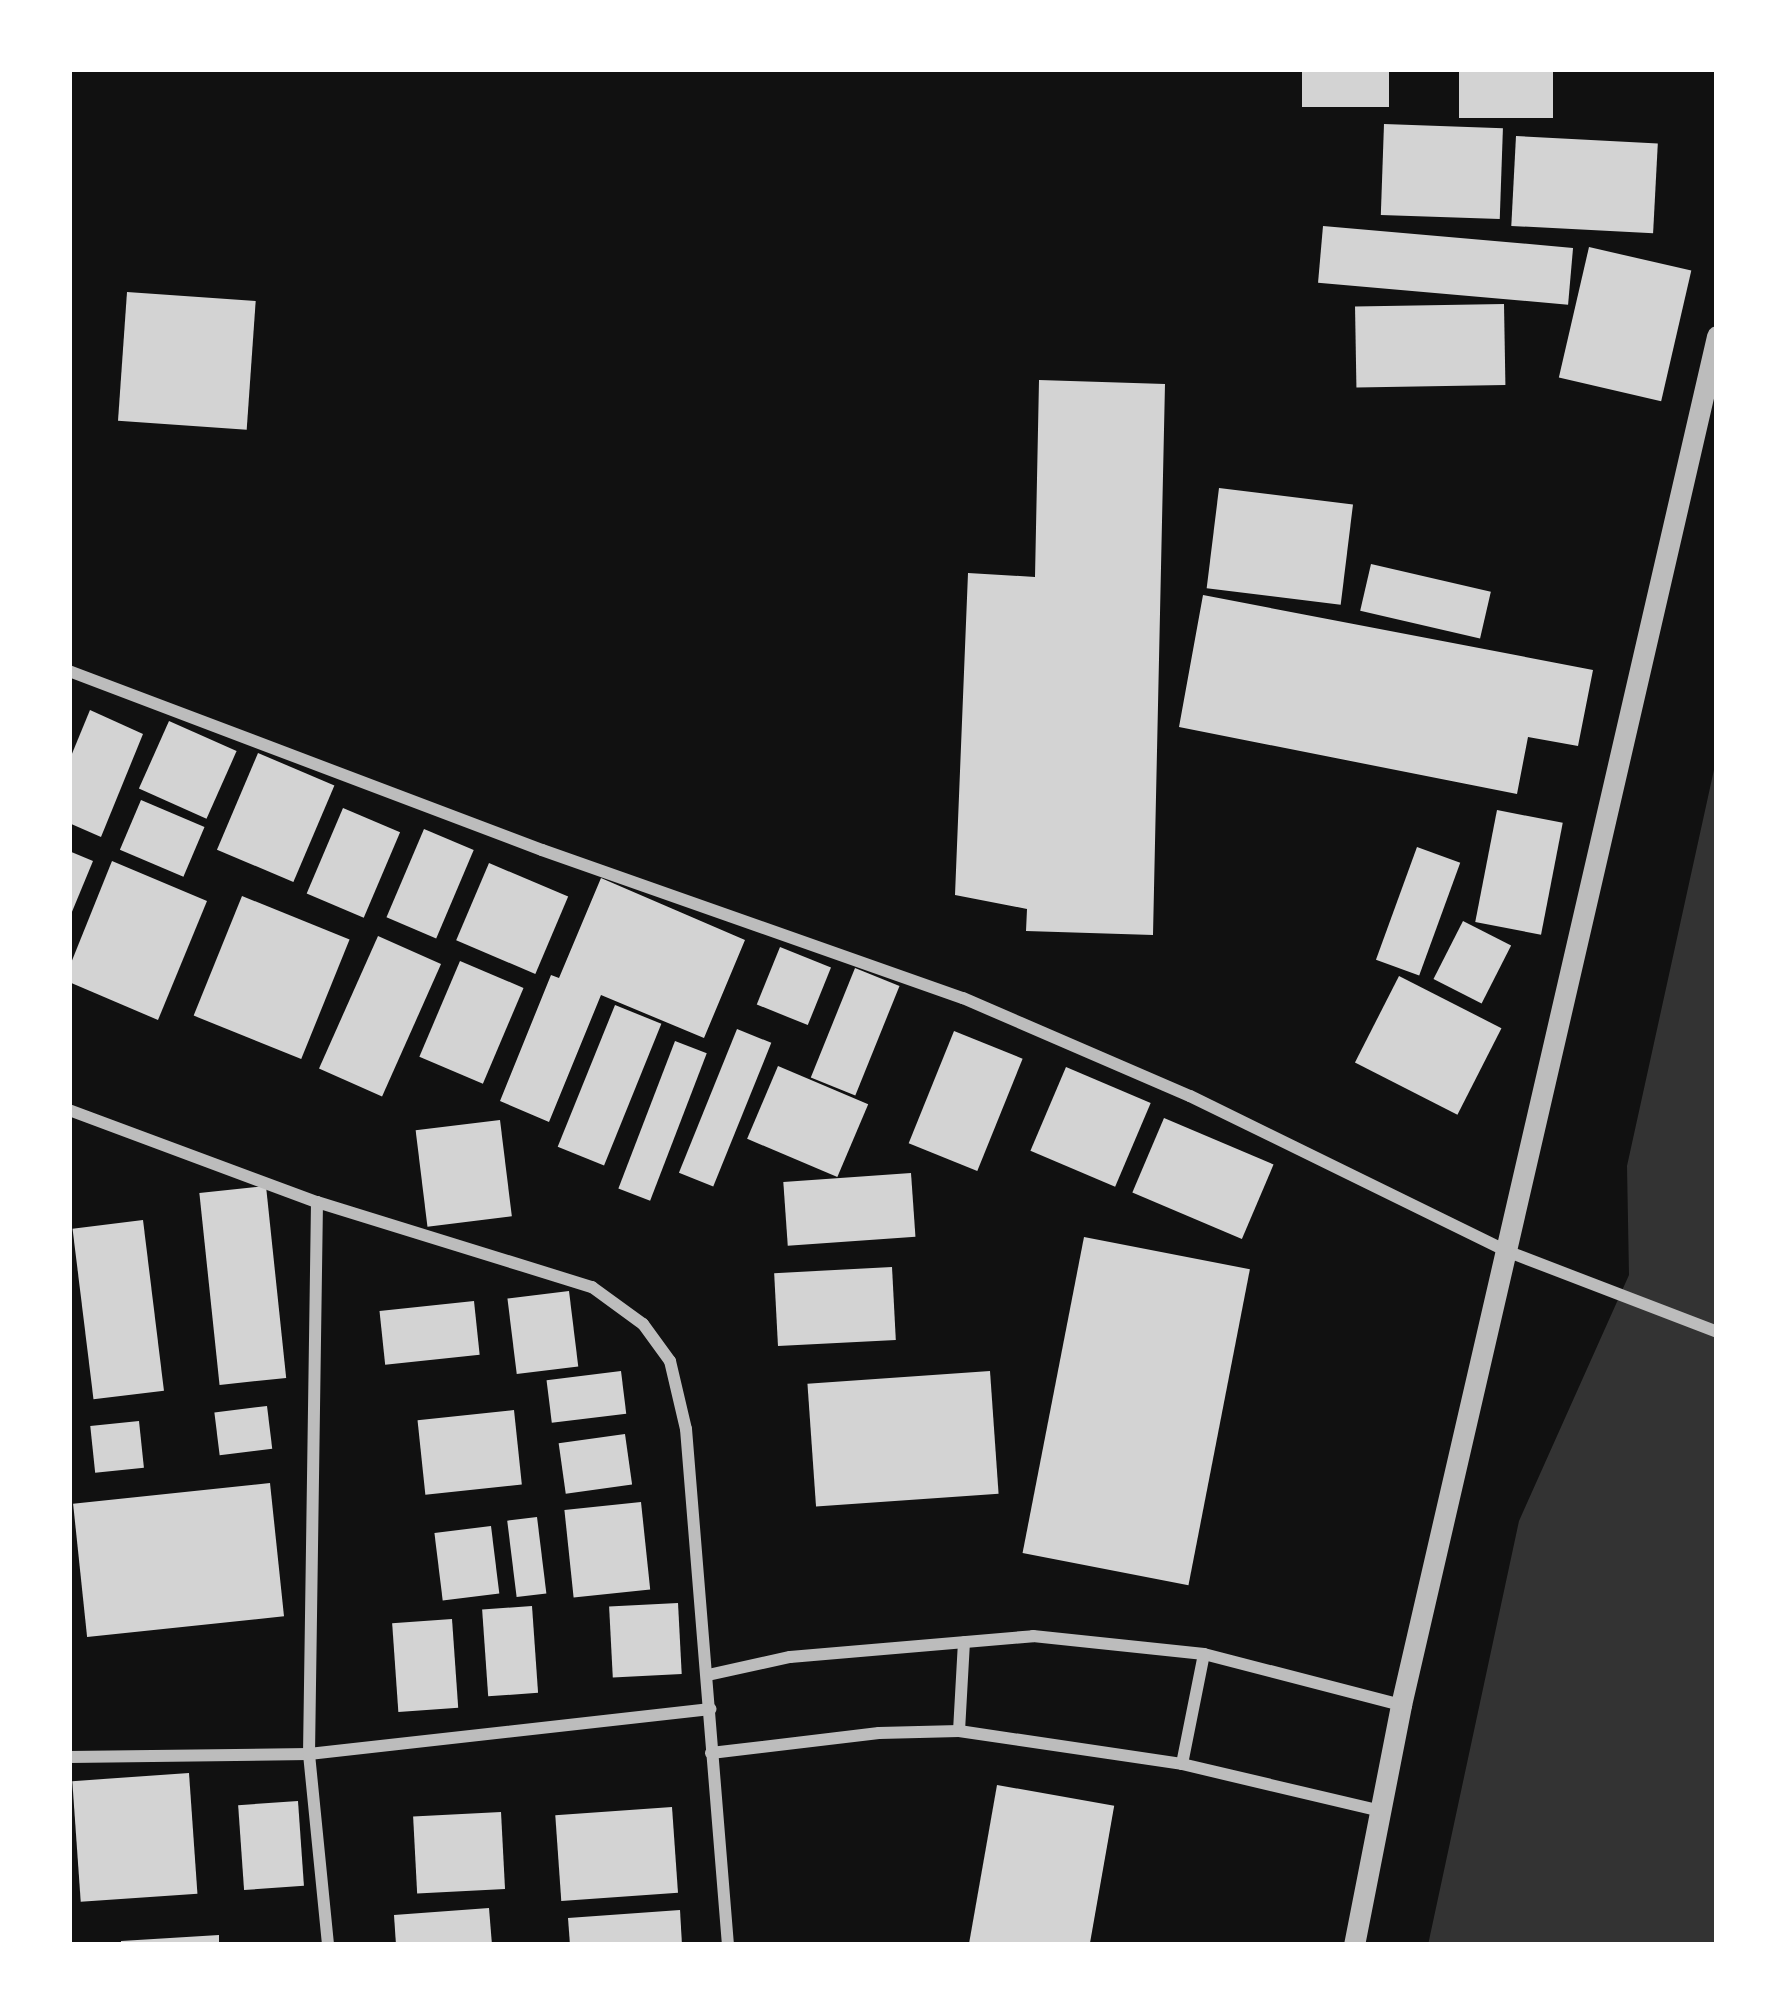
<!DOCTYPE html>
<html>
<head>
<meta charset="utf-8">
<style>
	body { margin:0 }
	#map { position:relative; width:1786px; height:2014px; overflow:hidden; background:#111; font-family:"Alegreya Sans",sans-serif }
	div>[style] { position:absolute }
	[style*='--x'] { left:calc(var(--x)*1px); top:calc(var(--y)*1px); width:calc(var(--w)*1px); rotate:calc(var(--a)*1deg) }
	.water>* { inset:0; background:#333 }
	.building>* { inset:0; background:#d3d3d3; transform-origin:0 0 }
	.minor>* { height:12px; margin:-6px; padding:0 6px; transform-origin:6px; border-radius:6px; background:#bcbcbc }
	.tertiary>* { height:21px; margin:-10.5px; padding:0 10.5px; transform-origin:10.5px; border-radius:10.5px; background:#bcbcbc }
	span { translate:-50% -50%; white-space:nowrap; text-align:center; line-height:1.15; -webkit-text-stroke:9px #fff; paint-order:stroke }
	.frame { position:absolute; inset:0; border:72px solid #fff; pointer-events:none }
</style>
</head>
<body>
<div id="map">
	<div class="water">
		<i style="clip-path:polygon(1717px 756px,1717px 1945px,1428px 1945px,1519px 1521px,1629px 1275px,1627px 1166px)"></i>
	</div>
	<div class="building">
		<i style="left:1302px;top:69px;width:87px;height:38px"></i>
		<i style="left:1459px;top:69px;width:94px;height:49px"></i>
		<i style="left:1384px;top:124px;width:119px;height:91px;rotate:2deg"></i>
		<i style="left:1516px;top:136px;width:142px;height:90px;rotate:3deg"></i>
		<i style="left:1323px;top:226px;width:251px;height:57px;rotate:5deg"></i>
		<i style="left:1589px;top:247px;width:105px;height:134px;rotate:13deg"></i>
		<i style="left:127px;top:292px;width:129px;height:129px;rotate:4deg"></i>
		<i style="left:1504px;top:304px;width:81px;height:149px;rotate:89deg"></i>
		<i style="clip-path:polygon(1039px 380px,1165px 384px,1153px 935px,1026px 931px,1027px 909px,955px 895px,968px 573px,1035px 577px)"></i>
		<i style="left:1219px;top:488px;width:135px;height:101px;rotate:7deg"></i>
		<i style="left:1371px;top:564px;width:123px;height:48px;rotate:13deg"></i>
		<i style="clip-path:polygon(1203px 595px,1593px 670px,1578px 746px,1528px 737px,1517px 794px,1179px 727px)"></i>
		<i style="clip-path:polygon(90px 710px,143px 734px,101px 837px,69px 823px,69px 761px)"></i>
		<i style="left:169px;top:721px;width:74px;height:74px;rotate:24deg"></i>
		<i style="left:258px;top:753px;width:83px;height:105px;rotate:23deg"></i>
		<i style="left:141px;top:800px;width:69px;height:54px;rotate:23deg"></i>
		<i style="left:343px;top:808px;width:62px;height:93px;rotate:23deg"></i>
		<i style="left:1497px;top:810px;width:67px;height:114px;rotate:11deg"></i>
		<i style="left:424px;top:829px;width:54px;height:96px;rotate:23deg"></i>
		<i style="left:1417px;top:847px;width:46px;height:120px;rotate:20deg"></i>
		<i style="clip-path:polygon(69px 851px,93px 861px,69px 919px)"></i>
		<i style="clip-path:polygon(112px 861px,207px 901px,158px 1020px,69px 982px,69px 968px)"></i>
		<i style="left:489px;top:863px;width:86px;height:84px;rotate:23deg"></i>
		<i style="clip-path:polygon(601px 878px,745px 940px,704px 1038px,601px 995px,549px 1122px,500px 1101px,551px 975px,559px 978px)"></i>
		<i style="left:242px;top:896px;width:116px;height:129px;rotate:22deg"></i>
		<i style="left:1463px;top:921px;width:54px;height:65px;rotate:27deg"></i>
		<i style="left:378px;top:936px;width:69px;height:145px;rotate:24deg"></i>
		<i style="left:780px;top:947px;width:55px;height:62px;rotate:22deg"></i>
		<i style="left:460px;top:961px;width:69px;height:104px;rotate:23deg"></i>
		<i style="left:855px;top:968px;width:48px;height:118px;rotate:22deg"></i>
		<i style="left:1399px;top:976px;width:115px;height:97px;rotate:27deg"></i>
		<i style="left:615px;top:1005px;width:50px;height:153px;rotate:22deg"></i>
		<i style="left:737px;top:1029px;width:37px;height:155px;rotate:22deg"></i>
		<i style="left:954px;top:1031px;width:74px;height:121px;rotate:22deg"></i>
		<i style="left:675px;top:1041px;width:34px;height:158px;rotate:21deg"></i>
		<i style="left:778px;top:1066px;width:98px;height:79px;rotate:23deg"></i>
		<i style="left:1066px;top:1067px;width:92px;height:91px;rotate:23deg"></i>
		<i style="left:1164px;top:1118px;width:119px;height:81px;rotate:23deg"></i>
		<i style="left:500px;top:1120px;width:97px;height:85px;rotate:83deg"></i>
		<i style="left:911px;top:1173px;width:64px;height:128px;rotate:86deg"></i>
		<i style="left:266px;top:1186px;width:193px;height:67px;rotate:84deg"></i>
		<i style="left:143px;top:1220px;width:172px;height:71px;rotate:83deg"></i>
		<i style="left:1084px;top:1237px;width:169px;height:322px;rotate:11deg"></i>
		<i style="left:892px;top:1267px;width:73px;height:118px;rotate:87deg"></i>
		<i style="left:569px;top:1291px;width:76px;height:62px;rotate:83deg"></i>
		<i style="left:474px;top:1301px;width:54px;height:95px;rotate:84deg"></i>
		<i style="left:621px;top:1371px;width:43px;height:75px;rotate:83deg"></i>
		<i style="left:990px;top:1371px;width:123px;height:183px;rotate:86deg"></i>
		<i style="left:267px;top:1406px;width:43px;height:53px;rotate:83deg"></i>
		<i style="left:514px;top:1410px;width:75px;height:97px;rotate:84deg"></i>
		<i style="left:139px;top:1421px;width:47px;height:49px;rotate:84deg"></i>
		<i style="left:625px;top:1434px;width:51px;height:67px;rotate:82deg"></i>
		<i style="left:270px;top:1483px;width:134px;height:198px;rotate:84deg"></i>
		<i style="left:641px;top:1502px;width:88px;height:77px;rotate:84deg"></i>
		<i style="left:537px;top:1517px;width:77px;height:30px;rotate:83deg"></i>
		<i style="left:491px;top:1526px;width:68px;height:57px;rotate:83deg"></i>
		<i style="left:678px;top:1603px;width:71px;height:69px;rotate:87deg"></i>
		<i style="left:532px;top:1606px;width:87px;height:50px;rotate:86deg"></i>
		<i style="left:452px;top:1619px;width:89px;height:60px;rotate:86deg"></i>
		<i style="left:189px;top:1773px;width:121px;height:117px;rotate:86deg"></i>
		<i style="left:997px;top:1785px;width:119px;height:162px;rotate:10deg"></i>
		<i style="left:298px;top:1801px;width:85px;height:60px;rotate:86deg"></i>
		<i style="left:672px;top:1807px;width:86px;height:117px;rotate:86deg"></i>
		<i style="left:501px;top:1812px;width:77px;height:88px;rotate:87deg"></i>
		<i style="clip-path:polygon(489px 1908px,492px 1945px,396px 1945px,394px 1915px)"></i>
		<i style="clip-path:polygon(680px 1910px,682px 1945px,570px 1945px,568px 1918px)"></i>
		<i style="clip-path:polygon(219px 1935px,219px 1945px,121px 1945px,121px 1941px)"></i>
	</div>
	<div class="minor">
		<i style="--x:69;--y:671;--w:506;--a:20.73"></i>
		<i style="--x:542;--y:850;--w:446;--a:19.4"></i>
		<i style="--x:963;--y:998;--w:247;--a:23.4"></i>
		<i style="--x:1190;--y:1096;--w:355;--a:26.1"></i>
		<i style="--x:1509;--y:1252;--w:223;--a:21"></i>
		<i style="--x:69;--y:1110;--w:265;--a:20.4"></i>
		<i style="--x:317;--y:1202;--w:288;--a:17.2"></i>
		<i style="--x:592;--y:1287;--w:63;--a:36"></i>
		<i style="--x:643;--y:1324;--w:46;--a:53.9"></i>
		<i style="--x:670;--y:1361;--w:70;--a:76.8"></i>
		<i style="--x:686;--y:1429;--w:518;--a:85.35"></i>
		<i style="--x:317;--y:1202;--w:552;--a:90.83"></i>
		<i style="--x:309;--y:1754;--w:192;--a:84.3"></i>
		<i style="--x:708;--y:1675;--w:84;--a:-12.4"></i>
		<i style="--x:790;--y:1657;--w:244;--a:-4.9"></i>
		<i style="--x:1033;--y:1636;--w:172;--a:6"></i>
		<i style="--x:1204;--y:1654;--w:203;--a:14.5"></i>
		<i style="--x:959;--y:1731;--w:89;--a:-86.8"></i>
		<i style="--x:711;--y:1753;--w:169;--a:-6.8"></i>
		<i style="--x:879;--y:1733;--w:80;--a:-1.4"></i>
		<i style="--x:959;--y:1731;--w:225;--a:8.4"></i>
		<i style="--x:1182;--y:1764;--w:204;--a:13.3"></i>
		<i style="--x:69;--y:1757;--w:240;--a:-0.7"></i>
		<i style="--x:309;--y:1754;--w:404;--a:-6.4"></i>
		<i style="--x:1182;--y:1764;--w:112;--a:-78.7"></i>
	</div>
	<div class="tertiary">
		<i style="--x:1354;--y:1945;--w:245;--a:-78.9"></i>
		<i style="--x:1401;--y:1705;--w:1405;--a:-77"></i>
	</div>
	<div class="frame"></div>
</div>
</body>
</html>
